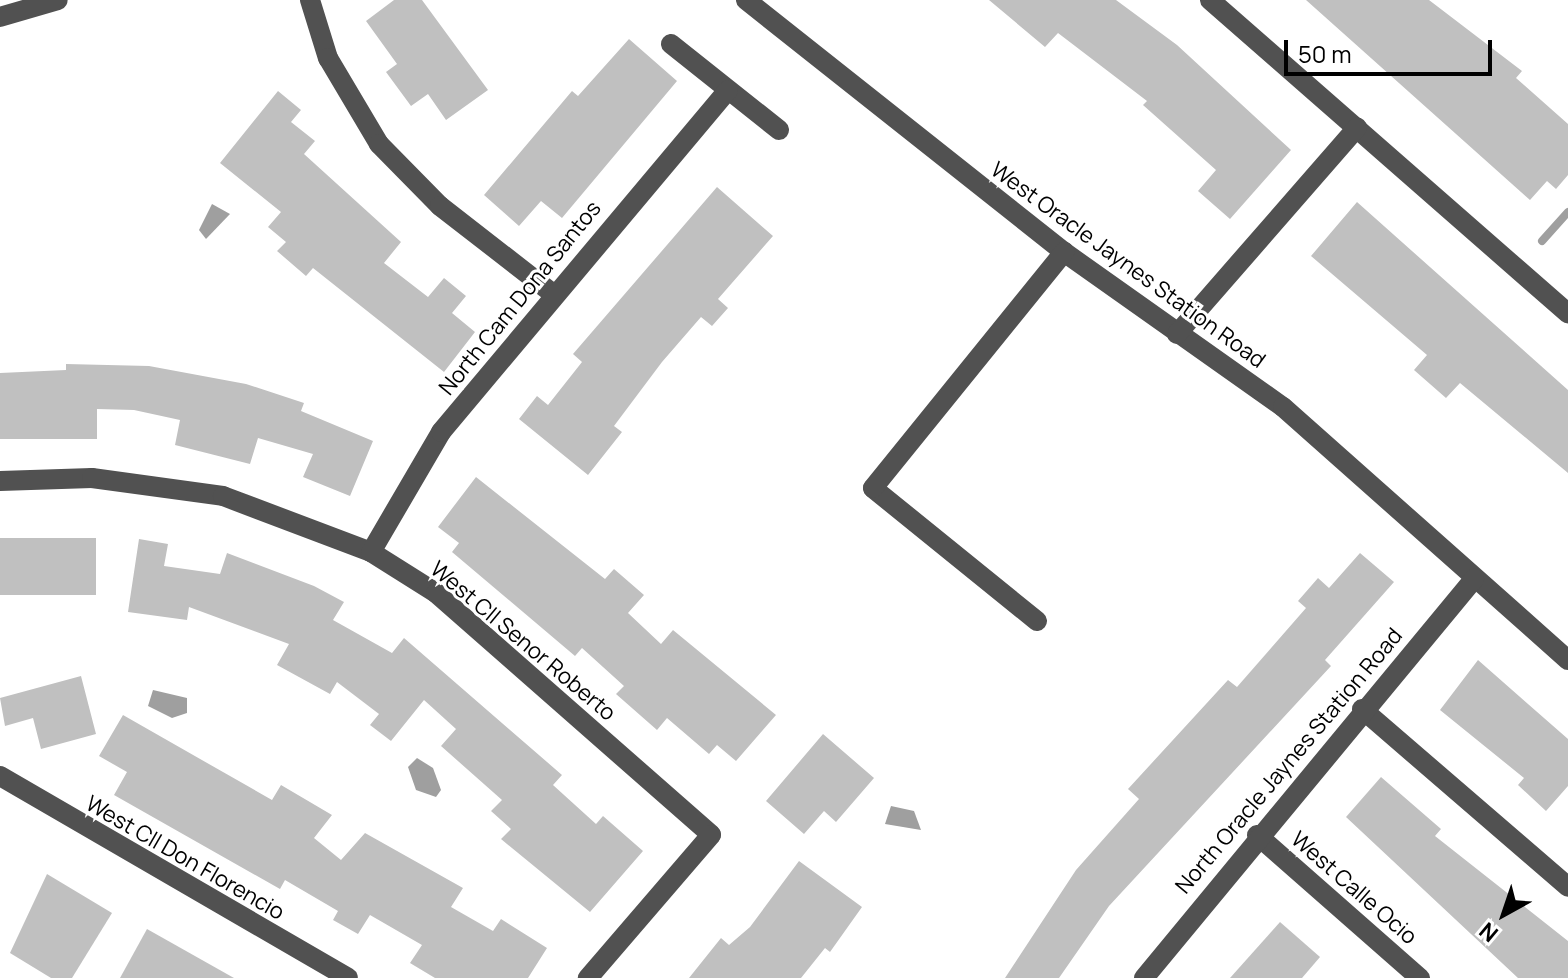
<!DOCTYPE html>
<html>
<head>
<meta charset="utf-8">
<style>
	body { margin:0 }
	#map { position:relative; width:1568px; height:978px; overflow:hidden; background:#fff; font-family:Manrope,sans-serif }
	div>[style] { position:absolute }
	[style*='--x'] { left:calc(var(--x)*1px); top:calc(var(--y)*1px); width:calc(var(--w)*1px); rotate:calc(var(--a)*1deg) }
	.water>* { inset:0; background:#9f9f9f }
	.stream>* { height:8px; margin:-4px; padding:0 4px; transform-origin:4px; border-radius:4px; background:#9f9f9f }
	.building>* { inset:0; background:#c0c0c0; transform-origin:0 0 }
	.minor>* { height:20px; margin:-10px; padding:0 10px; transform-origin:10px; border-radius:10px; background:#515151 }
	span { translate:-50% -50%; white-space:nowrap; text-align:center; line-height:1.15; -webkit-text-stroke:6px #fff; paint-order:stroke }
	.street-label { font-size:22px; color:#000 }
	.north { position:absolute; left:1464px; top:874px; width:80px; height:80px; -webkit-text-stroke:6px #fff; paint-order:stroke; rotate:220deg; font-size:22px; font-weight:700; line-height:32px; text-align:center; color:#000 }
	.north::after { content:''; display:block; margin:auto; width:28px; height:36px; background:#000; clip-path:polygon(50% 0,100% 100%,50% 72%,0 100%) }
	.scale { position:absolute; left:1284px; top:40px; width:208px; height:36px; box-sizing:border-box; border:4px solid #000; border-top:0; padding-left:10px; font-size:24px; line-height:28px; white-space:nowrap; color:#000; -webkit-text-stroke:6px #fff; paint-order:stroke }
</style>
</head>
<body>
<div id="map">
	<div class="water">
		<i style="clip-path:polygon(212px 204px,230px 214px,206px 239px,199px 230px)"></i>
		<i style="clip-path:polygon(153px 690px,187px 698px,187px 713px,172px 718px,148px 706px)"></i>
		<i style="clip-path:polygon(417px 758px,433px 768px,441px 790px,436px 797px,416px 790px,408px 767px)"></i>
		<i style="clip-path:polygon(891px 806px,914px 811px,921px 830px,885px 824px)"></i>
	</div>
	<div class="stream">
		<i style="--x:1542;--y:241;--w:39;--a:-48"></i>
	</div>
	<div class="building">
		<i style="clip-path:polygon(394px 0,422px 0,488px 90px,446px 120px,428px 94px,411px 106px,386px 72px,397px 64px,366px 21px)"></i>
		<i style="clip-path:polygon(989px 0,1116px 0,1177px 45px,1291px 150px,1230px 219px,1198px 191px,1216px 170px,1143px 105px,1147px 101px,1058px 33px,1045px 47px)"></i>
		<i style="clip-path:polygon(1306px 0,1429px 0,1522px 71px,1516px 78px,1568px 124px,1568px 175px,1556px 189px,1547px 181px,1530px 200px)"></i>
		<i style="clip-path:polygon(629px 39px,677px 81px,562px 218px,541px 201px,519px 226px,484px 195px,572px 91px,578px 96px)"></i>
		<i style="clip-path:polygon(278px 91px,301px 110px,291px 122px,315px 141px,304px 154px,401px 242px,384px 263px,428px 297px,444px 278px,466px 296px,452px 313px,475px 332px,444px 372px,313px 268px,306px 276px,277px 251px,286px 242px,268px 227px,281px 212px,220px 163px)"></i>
		<i style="clip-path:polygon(717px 187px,773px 236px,718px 299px,728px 308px,712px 326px,701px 317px,662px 362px,614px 426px,622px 432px,588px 475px,519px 419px,537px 396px,548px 405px,582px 362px,573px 354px)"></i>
		<i style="clip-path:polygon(1357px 202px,1568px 390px,1568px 473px,1460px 383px,1446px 398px,1414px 370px,1427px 355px,1311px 256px)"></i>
		<i style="clip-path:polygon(66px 364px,149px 366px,246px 384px,304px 403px,301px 411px,373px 441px,350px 496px,303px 477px,313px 454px,258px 438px,250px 464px,175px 445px,180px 420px,134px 410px,97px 409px,97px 439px,0 439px,0 373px,66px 370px)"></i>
		<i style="clip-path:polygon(476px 477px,605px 579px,614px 569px,644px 595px,628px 613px,661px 644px,673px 630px,776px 715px,736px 761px,717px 745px,709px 754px,667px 718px,657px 730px,616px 694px,624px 686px,582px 648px,575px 656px,452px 552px,459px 543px,438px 527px)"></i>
		<i style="left:96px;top:538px;width:57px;height:96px;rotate:90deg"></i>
		<i style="clip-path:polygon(139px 539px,168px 544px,164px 566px,220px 574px,227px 553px,314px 586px,344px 602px,333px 620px,392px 653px,404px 638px,562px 775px,553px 785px,596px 824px,603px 816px,643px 851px,590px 912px,501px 839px,511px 829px,491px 811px,502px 800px,441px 746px,456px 729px,424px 700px,391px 741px,370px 725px,379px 714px,337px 682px,330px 694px,277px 665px,289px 644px,189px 607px,187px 620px,128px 612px)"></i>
		<i style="clip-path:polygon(1360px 553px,1394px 582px,1325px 660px,1331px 666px,1109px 906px,1059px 978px,1005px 978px,1076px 870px,1139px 799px,1128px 789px,1228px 680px,1237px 687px,1306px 608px,1298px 601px,1318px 578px,1329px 588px)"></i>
		<i style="clip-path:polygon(1478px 660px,1568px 739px,1568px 786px,1546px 811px,1518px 785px,1524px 778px,1440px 710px)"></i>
		<i style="clip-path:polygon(81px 676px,96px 734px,41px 749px,33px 718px,5px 726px,0 698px)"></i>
		<i style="clip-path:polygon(123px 715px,272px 800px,281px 785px,332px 815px,314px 838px,341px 860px,365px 833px,463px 888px,451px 907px,493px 931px,501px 919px,547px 948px,528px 978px,435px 978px,410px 963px,422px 945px,370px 915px,358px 934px,333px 920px,338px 911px,285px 880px,280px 889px,114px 795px,127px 772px,99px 756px)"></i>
		<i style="clip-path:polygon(823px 734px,874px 778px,836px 822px,824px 811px,804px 834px,766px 801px)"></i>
		<i style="clip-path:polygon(1381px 777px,1441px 829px,1435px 836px,1568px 941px,1568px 978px,1518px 978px,1346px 817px)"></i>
		<i style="clip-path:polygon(799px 861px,862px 907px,830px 952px,825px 948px,801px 978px,689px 978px,721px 938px,729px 945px,750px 927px)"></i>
		<i style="clip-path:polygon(47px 874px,112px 913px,72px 978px,51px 978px,10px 953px)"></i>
		<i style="clip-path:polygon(1280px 922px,1320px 957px,1302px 978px,1230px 978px)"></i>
		<i style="clip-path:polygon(147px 929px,234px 978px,120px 978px)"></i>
	</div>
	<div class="minor">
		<i style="--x:310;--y:0;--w:61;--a:72.8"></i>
		<i style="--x:328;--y:58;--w:100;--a:59.3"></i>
		<i style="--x:379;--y:144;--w:87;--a:45.5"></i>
		<i style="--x:440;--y:206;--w:142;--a:37.8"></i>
		<i style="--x:746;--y:0;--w:406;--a:38.4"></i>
		<i style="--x:1064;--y:252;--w:268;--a:35.3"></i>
		<i style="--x:1283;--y:407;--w:381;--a:41.6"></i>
		<i style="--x:1210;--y:0;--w:476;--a:41.2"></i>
		<i style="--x:0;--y:17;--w:60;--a:-16.3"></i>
		<i style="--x:671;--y:44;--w:138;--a:38.5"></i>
		<i style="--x:1177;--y:334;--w:274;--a:-48.9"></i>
		<i style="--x:0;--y:481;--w:92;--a:-1.9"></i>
		<i style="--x:92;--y:478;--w:132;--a:7.8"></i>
		<i style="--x:223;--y:496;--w:158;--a:20.7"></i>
		<i style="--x:371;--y:552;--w:77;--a:32.2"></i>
		<i style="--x:436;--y:593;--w:366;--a:41.3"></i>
		<i style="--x:711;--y:835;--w:189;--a:130.7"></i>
		<i style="--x:371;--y:552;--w:139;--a:-59.7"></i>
		<i style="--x:441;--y:432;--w:446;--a:-50"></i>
		<i style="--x:1037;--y:621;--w:211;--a:-141"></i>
		<i style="--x:873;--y:488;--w:304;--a:-51"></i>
		<i style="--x:1362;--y:709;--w:272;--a:40.8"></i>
		<i style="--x:0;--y:776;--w:402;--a:30.1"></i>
		<i style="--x:1257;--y:835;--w:217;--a:41.3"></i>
		<i style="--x:1144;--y:978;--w:518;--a:-50.41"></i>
	</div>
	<div class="street-label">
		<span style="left:1128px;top:265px;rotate:36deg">West Oracle Jaynes Station Road</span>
		<span style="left:520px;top:298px;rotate:-51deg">North Cam Dona Santos</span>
		<span style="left:523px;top:641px;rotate:40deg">West Cll Senor Roberto</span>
		<span style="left:1289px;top:761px;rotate:-50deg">North Oracle Jaynes Station Road</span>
		<span style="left:185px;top:858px;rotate:30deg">West Cll Don Florencio</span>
		<span style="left:1354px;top:888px;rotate:41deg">West Calle Ocio</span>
	</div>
	<div class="north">N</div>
	<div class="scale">50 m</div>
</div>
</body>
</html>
